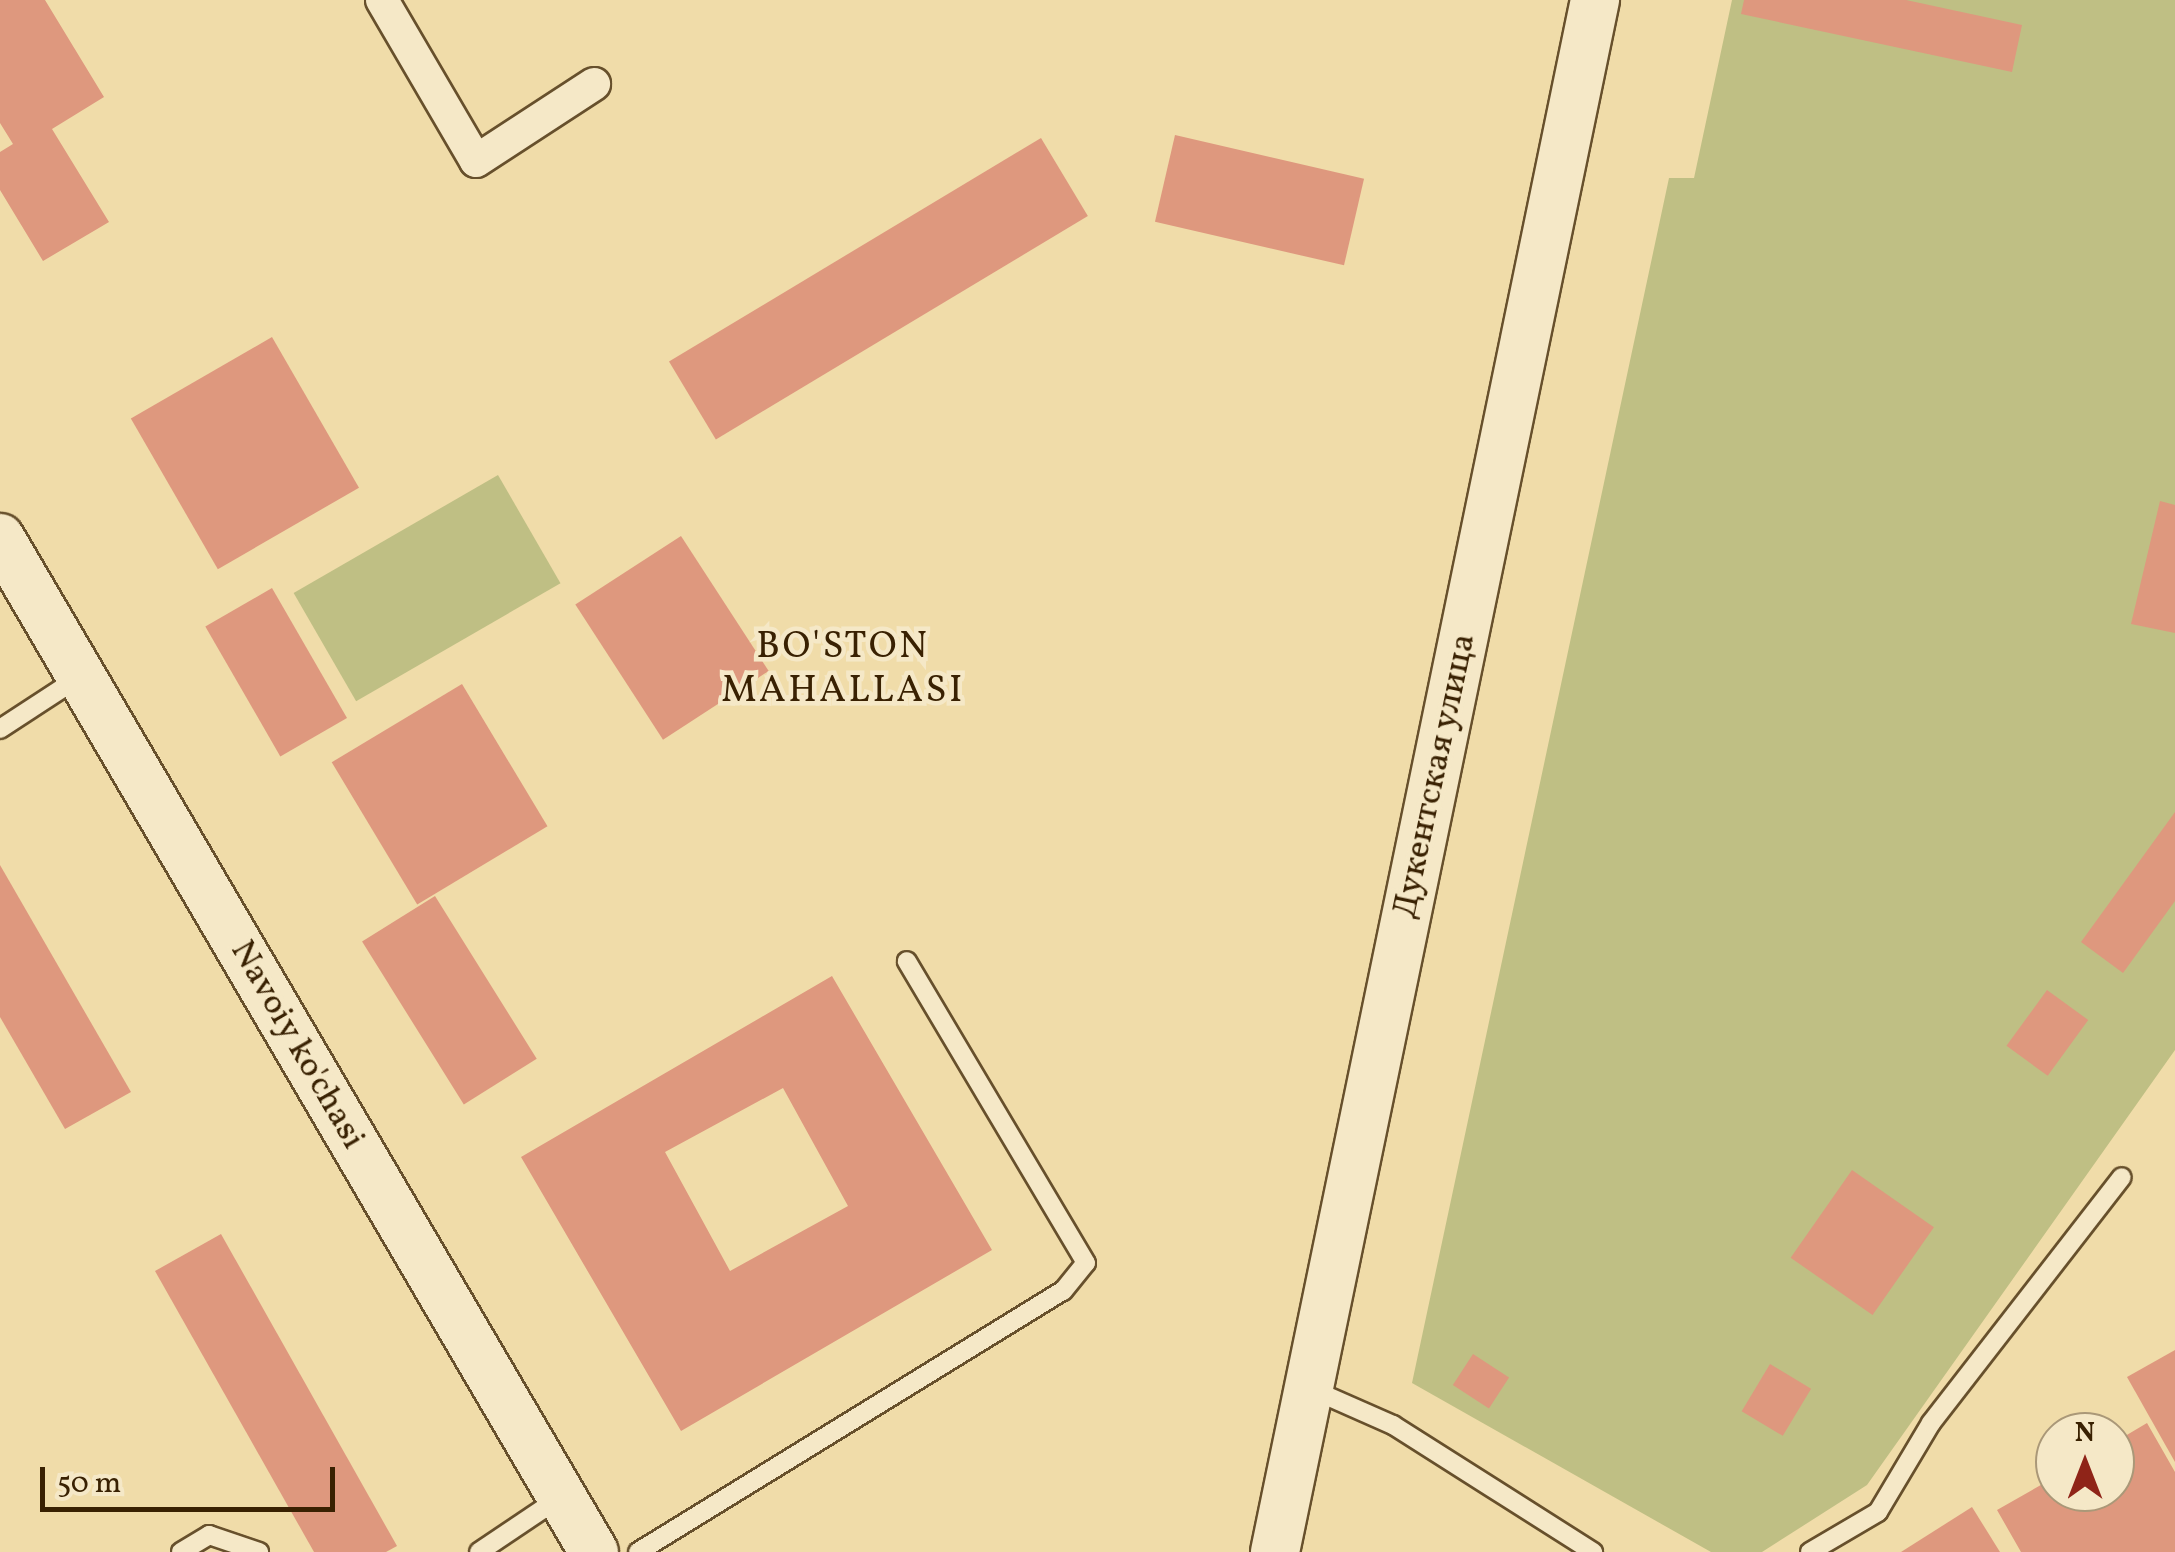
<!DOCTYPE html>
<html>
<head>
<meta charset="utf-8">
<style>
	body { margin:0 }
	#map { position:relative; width:2175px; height:1552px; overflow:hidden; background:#f0dca9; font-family:Vollkorn,serif }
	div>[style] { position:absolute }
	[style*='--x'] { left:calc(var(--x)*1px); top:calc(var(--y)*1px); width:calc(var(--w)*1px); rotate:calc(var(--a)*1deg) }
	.green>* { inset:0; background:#bfbf84; transform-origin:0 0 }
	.building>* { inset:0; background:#de987e; transform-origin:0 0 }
	.roads { filter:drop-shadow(2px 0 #67502c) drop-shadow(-2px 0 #67502c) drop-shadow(0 2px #67502c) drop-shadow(0 -2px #67502c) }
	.service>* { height:18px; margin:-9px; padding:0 9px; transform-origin:9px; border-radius:9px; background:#f5e8c7 }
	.minor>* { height:32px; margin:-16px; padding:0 16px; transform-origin:16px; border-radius:16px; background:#f5e8c7 }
	.secondary>* { height:48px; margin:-24px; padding:0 24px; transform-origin:24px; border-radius:24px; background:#f5e8c7 }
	span { translate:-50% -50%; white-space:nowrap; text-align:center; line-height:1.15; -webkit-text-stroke:9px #f5e8c7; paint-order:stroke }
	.street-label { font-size:35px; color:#392102 }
	.neighbourhood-label { font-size:38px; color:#392102; letter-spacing:2.5px }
	.north { position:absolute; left:2035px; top:1412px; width:100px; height:100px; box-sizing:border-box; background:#f5e8c7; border:2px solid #aa9878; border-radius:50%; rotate:0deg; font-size:28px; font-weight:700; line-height:40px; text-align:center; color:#392102 }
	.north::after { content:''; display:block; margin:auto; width:35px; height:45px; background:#8f2418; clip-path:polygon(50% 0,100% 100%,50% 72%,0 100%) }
	.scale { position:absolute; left:40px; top:1467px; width:295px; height:45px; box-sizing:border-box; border:5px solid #392102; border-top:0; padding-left:12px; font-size:30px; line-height:35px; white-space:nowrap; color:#392102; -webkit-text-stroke:8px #f5e8c7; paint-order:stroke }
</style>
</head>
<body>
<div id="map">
	<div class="green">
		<i style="clip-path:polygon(1732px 0,2175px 0,2175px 1050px,1867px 1485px,1762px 1552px,1711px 1552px,1412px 1383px,1669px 178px,1694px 178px)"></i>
		<i style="left:498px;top:475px;width:125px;height:236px;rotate:60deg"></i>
	</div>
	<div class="building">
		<i style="clip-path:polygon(0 0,45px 0,104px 97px,52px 129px,109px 222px,43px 261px,0 190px,0 152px,13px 144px,0 123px)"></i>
		<i style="clip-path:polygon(1744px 0,1906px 0,2022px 25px,2012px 72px,1741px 14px)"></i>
		<i style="left:1175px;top:135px;width:194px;height:89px;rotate:13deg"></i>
		<i style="left:1041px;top:138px;width:91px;height:434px;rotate:59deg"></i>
		<i style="left:272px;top:337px;width:174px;height:163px;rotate:60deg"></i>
		<i style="clip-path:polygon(2160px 501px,2175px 505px,2175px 633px,2131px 624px)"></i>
		<i style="left:681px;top:536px;width:161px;height:126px;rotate:57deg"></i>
		<i style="left:272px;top:588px;width:150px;height:77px;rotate:60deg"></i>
		<i style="left:462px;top:684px;width:166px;height:152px;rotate:59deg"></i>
		<i style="clip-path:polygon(2175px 812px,2175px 901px,2123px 973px,2081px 942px)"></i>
		<i style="clip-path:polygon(0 865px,131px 1092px,65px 1129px,0 1017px)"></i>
		<i style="left:435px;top:896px;width:192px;height:86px;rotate:58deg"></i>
		<i style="clip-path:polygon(evenodd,832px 976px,992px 1250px,681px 1431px,521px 1157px,832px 976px,783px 1088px,848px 1206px,730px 1271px,665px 1152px,783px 1088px)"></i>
		<i style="left:2047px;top:990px;width:51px;height:69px;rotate:36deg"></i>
		<i style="left:1852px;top:1170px;width:100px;height:107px;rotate:35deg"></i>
		<i style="clip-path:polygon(221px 1234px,397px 1546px,386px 1552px,314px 1552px,155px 1271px)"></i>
		<i style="clip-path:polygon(2175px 1350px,2175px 1462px,2127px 1377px)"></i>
		<i style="left:1473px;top:1354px;width:43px;height:37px;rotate:33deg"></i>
		<i style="left:1770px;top:1364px;width:48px;height:55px;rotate:31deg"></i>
		<i style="clip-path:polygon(2147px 1423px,2175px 1472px,2175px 1552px,2021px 1552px,1997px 1510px,2055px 1477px,2055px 1492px,2115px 1492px,2115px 1442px)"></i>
		<i style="clip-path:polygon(1972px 1507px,2000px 1552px,1901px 1552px)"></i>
	</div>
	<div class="roads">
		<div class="service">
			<i style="--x:0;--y:729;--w:97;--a:-33.2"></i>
			<i style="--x:1309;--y:1388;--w:92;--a:23.8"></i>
			<i style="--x:1393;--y:1425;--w:237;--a:32.4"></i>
			<i style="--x:181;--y:1552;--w:33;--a:-31"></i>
			<i style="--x:209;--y:1535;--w:53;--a:18.8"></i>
			<i style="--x:479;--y:1552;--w:99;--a:-33.9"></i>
			<i style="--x:638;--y:1552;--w:499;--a:-31.6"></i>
			<i style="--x:1063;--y:1291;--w:36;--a:-51"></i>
			<i style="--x:1086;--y:1263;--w:351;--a:-120.7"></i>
			<i style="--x:1810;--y:1552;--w:79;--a:-30.5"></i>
			<i style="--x:1878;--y:1512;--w:104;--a:-59.2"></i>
			<i style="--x:1931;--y:1423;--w:311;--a:-52.2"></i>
		</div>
		<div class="minor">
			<i style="--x:382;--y:0;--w:186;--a:59.7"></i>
			<i style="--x:476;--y:161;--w:141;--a:-33.1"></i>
		</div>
		<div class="secondary">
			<i style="--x:0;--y:538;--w:1175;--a:59.64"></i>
			<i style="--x:1275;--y:1552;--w:1585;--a:-78.35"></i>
		</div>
	</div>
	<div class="street-label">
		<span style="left:1435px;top:776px;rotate:-78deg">Дукентская улица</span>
		<span style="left:297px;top:1045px;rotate:60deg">Navoiy ko'chasi</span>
	</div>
	<div class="neighbourhood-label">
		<span style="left:843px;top:670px">BO'STON<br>MAHALLASI</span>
	</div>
	<div class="north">N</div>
	<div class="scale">50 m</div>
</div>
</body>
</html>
